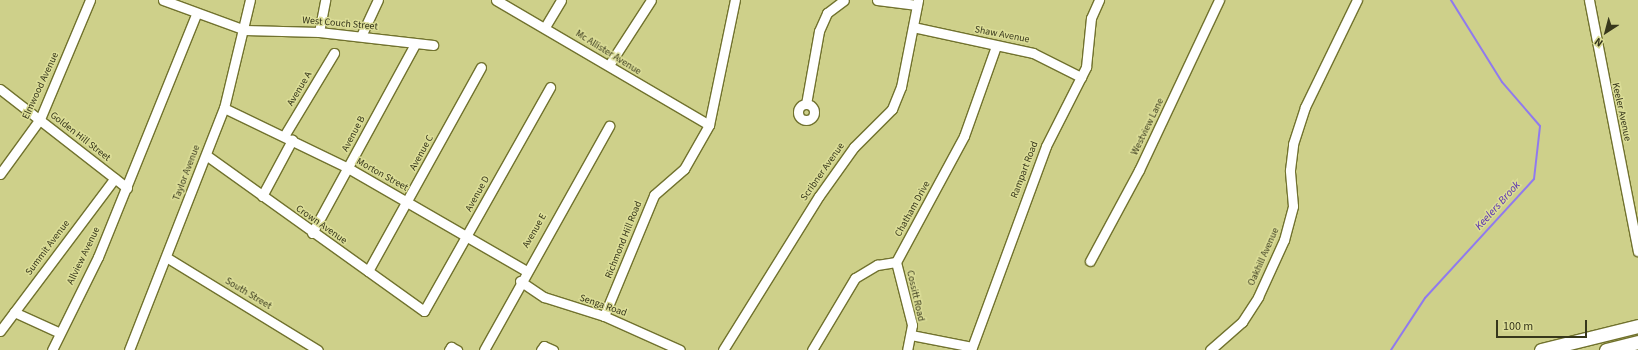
<!DOCTYPE html>
<html>
<head>
<meta charset="utf-8">
<style>
	body { margin:0 }
	#map { position:relative; width:1638px; height:350px; overflow:hidden; background:#ced08a; font-family:"Source Sans 3",sans-serif }
	div>[style] { position:absolute }
	[style*='--x'] { left:calc(var(--x)*1px); top:calc(var(--y)*1px); width:calc(var(--w)*1px); rotate:calc(var(--a)*1deg) }
	.stream>* { height:2px; margin:-1px; padding:0 1px; transform-origin:1px; border-radius:1px; background:#907aee }
	.roads { filter:drop-shadow(1px 0 #71722e) drop-shadow(-1px 0 #71722e) drop-shadow(0 1px #71722e) drop-shadow(0 -1px #71722e) }
	.minor>* { height:9px; margin:-4.5px; padding:0 4.5px; transform-origin:4.5px; border-radius:4.5px; background:#fff }
	.minor>.ring { margin:-4.5px; padding:0; box-sizing:content-box; background:none; border:9px solid #fff; border-radius:50% }
	.highway>* { height:13px; margin:-6.5px; padding:0 6.5px; transform-origin:6.5px; border-radius:6.5px; background:#fff }
	span { translate:-50% -50%; white-space:nowrap; text-align:center; line-height:1.15; -webkit-text-stroke:3px #dbdd97; paint-order:stroke }
	.street-label { font-size:10px; color:#37371b }
	.water-label { font-size:11px; color:#572db4; font-style:italic }
	.north { position:absolute; left:1586px; top:12px; width:40px; height:40px; -webkit-text-stroke:3px #dbdd97; paint-order:stroke; rotate:216deg; font-size:11px; font-weight:700; line-height:16px; text-align:center; color:#37371b }
	.north::after { content:''; display:block; margin:auto; width:14px; height:18px; background:#37371b; clip-path:polygon(50% 0,100% 100%,50% 72%,0 100%) }
	.scale { position:absolute; left:1496px; top:320px; width:91px; height:18px; box-sizing:border-box; border:2px solid #37371b; border-top:0; padding-left:5px; font-size:12px; line-height:14px; white-space:nowrap; color:#37371b; -webkit-text-stroke:3px #dbdd97; paint-order:stroke }
</style>
</head>
<body>
<div id="map">
	<div class="stream">
		<i style="--x:1391;--y:350;--w:62;--a:-56.8"></i>
		<i style="--x:1425;--y:298;--w:161;--a:-47.5"></i>
		<i style="--x:1534;--y:179;--w:53;--a:-83.5"></i>
		<i style="--x:1540;--y:126;--w:58;--a:-130.8"></i>
		<i style="--x:1502;--y:82;--w:97;--a:-121.9"></i>
	</div>
	<div class="roads">
		<div class="minor">
			<i style="--x:163;--y:0;--w:87;--a:20.1"></i>
			<i style="--x:245;--y:30;--w:74;--a:1.5"></i>
			<i style="--x:319;--y:32;--w:115;--a:6.5"></i>
			<i style="--x:496;--y:0;--w:247;--a:30.4"></i>
			<i style="--x:877;--y:0;--w:40;--a:7.1"></i>
			<i style="--x:1589;--y:0;--w:256;--a:79"></i>
			<i style="--x:545;--y:27;--w:31;--a:-59"></i>
			<i style="--x:913;--y:27;--w:123;--a:12.2"></i>
			<i style="--x:1033;--y:53;--w:54;--a:26.6"></i>
			<i style="--x:319;--y:32;--w:33;--a:-79"></i>
			<i style="--x:361;--y:36;--w:40;--a:-65"></i>
			<i style="--x:609;--y:65;--w:77;--a:-57.1"></i>
			<i style="--x:0;--y:89;--w:161;--a:37.9"></i>
			<i class="ring" style="left:798px;top:104px;width:7px;height:7px"></i>
			<i style="--x:806;--y:104;--w:74;--a:-79.9"></i>
			<i style="--x:819;--y:31;--w:20;--a:-66"></i>
			<i style="--x:827;--y:13;--w:21;--a:-37"></i>
			<i style="--x:224;--y:108;--w:138;--a:25.8"></i>
			<i style="--x:348;--y:168;--w:204;--a:30"></i>
			<i style="--x:284;--y:136;--w:97;--a:-58.9"></i>
			<i style="--x:206;--y:155;--w:268;--a:35.6"></i>
			<i style="--x:424;--y:311;--w:257;--a:-60.6"></i>
			<i style="--x:0;--y:174;--w:68;--a:-54"></i>
			<i style="--x:40;--y:119;--w:129;--a:-67.2"></i>
			<i style="--x:262;--y:196;--w:64;--a:-61.8"></i>
			<i style="--x:312;--y:233;--w:215;--a:-61.4"></i>
			<i style="--x:166;--y:257;--w:178;--a:31.5"></i>
			<i style="--x:1090;--y:261;--w:103;--a:-61.7"></i>
			<i style="--x:1139;--y:170;--w:188;--a:-64.8"></i>
			<i style="--x:896;--y:262;--w:143;--a:-61.6"></i>
			<i style="--x:964;--y:136;--w:96;--a:-70.4"></i>
			<i style="--x:896;--y:262;--w:65;--a:75.7"></i>
			<i style="--x:912;--y:325;--w:25;--a:101"></i>
			<i style="--x:368;--y:271;--w:233;--a:-61"></i>
			<i style="--x:520;--y:281;--w:29;--a:34"></i>
			<i style="--x:544;--y:297;--w:63;--a:17.6"></i>
			<i style="--x:604;--y:316;--w:83;--a:24.1"></i>
			<i style="--x:14;--y:312;--w:48;--a:24.4"></i>
			<i style="--x:604;--y:316;--w:131;--a:-67.5"></i>
			<i style="--x:654;--y:195;--w:40;--a:-41"></i>
			<i style="--x:684;--y:169;--w:51;--a:-60.4"></i>
			<i style="--x:709;--y:125;--w:128;--a:-78.3"></i>
			<i style="--x:0;--y:331;--w:191;--a:-53.1"></i>
			<i style="--x:911;--y:335;--w:62;--a:11.1"></i>
			<i style="--x:52;--y:350;--w:104;--a:-63.7"></i>
			<i style="--x:98;--y:257;--w:262;--a:-68"></i>
			<i style="--x:129;--y:350;--w:260;--a:-68.6"></i>
			<i style="--x:224;--y:108;--w:111;--a:-76.5"></i>
			<i style="--x:449;--y:350;--w:4;--a:-56"></i>
			<i style="--x:451;--y:347;--w:7;--a:27"></i>
			<i style="--x:484;--y:350;--w:257;--a:-60.8"></i>
			<i style="--x:541;--y:350;--w:5;--a:-53"></i>
			<i style="--x:544;--y:346;--w:10;--a:24"></i>
			<i style="--x:723;--y:350;--w:181;--a:-58.1"></i>
			<i style="--x:819;--y:196;--w:60;--a:-54.5"></i>
			<i style="--x:854;--y:147;--w:54;--a:-45"></i>
			<i style="--x:892;--y:109;--w:24;--a:-68"></i>
			<i style="--x:901;--y:87;--w:89;--a:-78.9"></i>
			<i style="--x:812;--y:350;--w:84;--a:-59.2"></i>
			<i style="--x:855;--y:278;--w:26;--a:-31"></i>
			<i style="--x:877;--y:265;--w:19;--a:-9"></i>
			<i style="--x:971;--y:350;--w:217;--a:-69.8"></i>
			<i style="--x:1046;--y:146;--w:89;--a:-63.1"></i>
			<i style="--x:1086;--y:67;--w:49;--a:-84.2"></i>
			<i style="--x:1091;--y:18;--w:20;--a:-66"></i>
			<i style="--x:1210;--y:350;--w:43;--a:-41.2"></i>
			<i style="--x:1242;--y:322;--w:30;--a:-57"></i>
			<i style="--x:1258;--y:297;--w:63;--a:-65.5"></i>
			<i style="--x:1284;--y:240;--w:35;--a:-75"></i>
			<i style="--x:1293;--y:206;--w:36;--a:-95"></i>
			<i style="--x:1290;--y:170;--w:26;--a:-83"></i>
			<i style="--x:1293;--y:144;--w:39;--a:-72"></i>
			<i style="--x:1305;--y:107;--w:119;--a:-64.1"></i>
		</div>
		<div class="highway">
			<i style="--x:1541;--y:350;--w:100;--a:-13.9"></i>
			<i style="--x:1606;--y:350;--w:33;--a:-14"></i>
		</div>
	</div>
	<div class="street-label">
		<span style="left:340px;top:24px;rotate:5deg">West Couch Street</span>
		<span style="left:1002px;top:35px;rotate:11deg">Shaw Avenue</span>
		<span style="left:608px;top:53px;rotate:32deg">Mc Allister Avenue</span>
		<span style="left:41px;top:86px;rotate:-65deg">Elmwood Avenue</span>
		<span style="left:300px;top:89px;rotate:-59deg">Avenue A</span>
		<span style="left:1621px;top:112px;rotate:78deg">Keeler Avenue</span>
		<span style="left:1148px;top:127px;rotate:-64deg">Westview Lane</span>
		<span style="left:354px;top:134px;rotate:-62deg">Avenue B</span>
		<span style="left:80px;top:137px;rotate:38deg">Golden Hill Street</span>
		<span style="left:422px;top:153px;rotate:-61deg">Avenue C</span>
		<span style="left:1025px;top:170px;rotate:-69deg">Rampart Road</span>
		<span style="left:823px;top:172px;rotate:-55deg">Scribner Avenue</span>
		<span style="left:187px;top:173px;rotate:-69deg">Taylor Avenue</span>
		<span style="left:382px;top:175px;rotate:29deg">Morton Street</span>
		<span style="left:478px;top:194px;rotate:-61deg">Avenue D</span>
		<span style="left:913px;top:209px;rotate:-61deg">Chatham Drive</span>
		<span style="left:321px;top:225px;rotate:35deg">Crown Avenue</span>
		<span style="left:535px;top:231px;rotate:-60deg">Avenue E</span>
		<span style="left:624px;top:240px;rotate:-68deg">Richmond Hill Road</span>
		<span style="left:48px;top:248px;rotate:-53deg">Summit Avenue</span>
		<span style="left:84px;top:256px;rotate:-64deg">Allview Avenue</span>
		<span style="left:1264px;top:257px;rotate:-66deg">Oakhill Avenue</span>
		<span style="left:248px;top:294px;rotate:31deg">South Street</span>
		<span style="left:915px;top:296px;rotate:77deg">Cossitt Road</span>
		<span style="left:603px;top:306px;rotate:19deg">Senga Road</span>
	</div>
	<div class="water-label">
		<span style="left:1498px;top:206px;rotate:-48deg">Keelers Brook</span>
	</div>
	<div class="north">N</div>
	<div class="scale">100 m</div>
</div>
</body>
</html>
